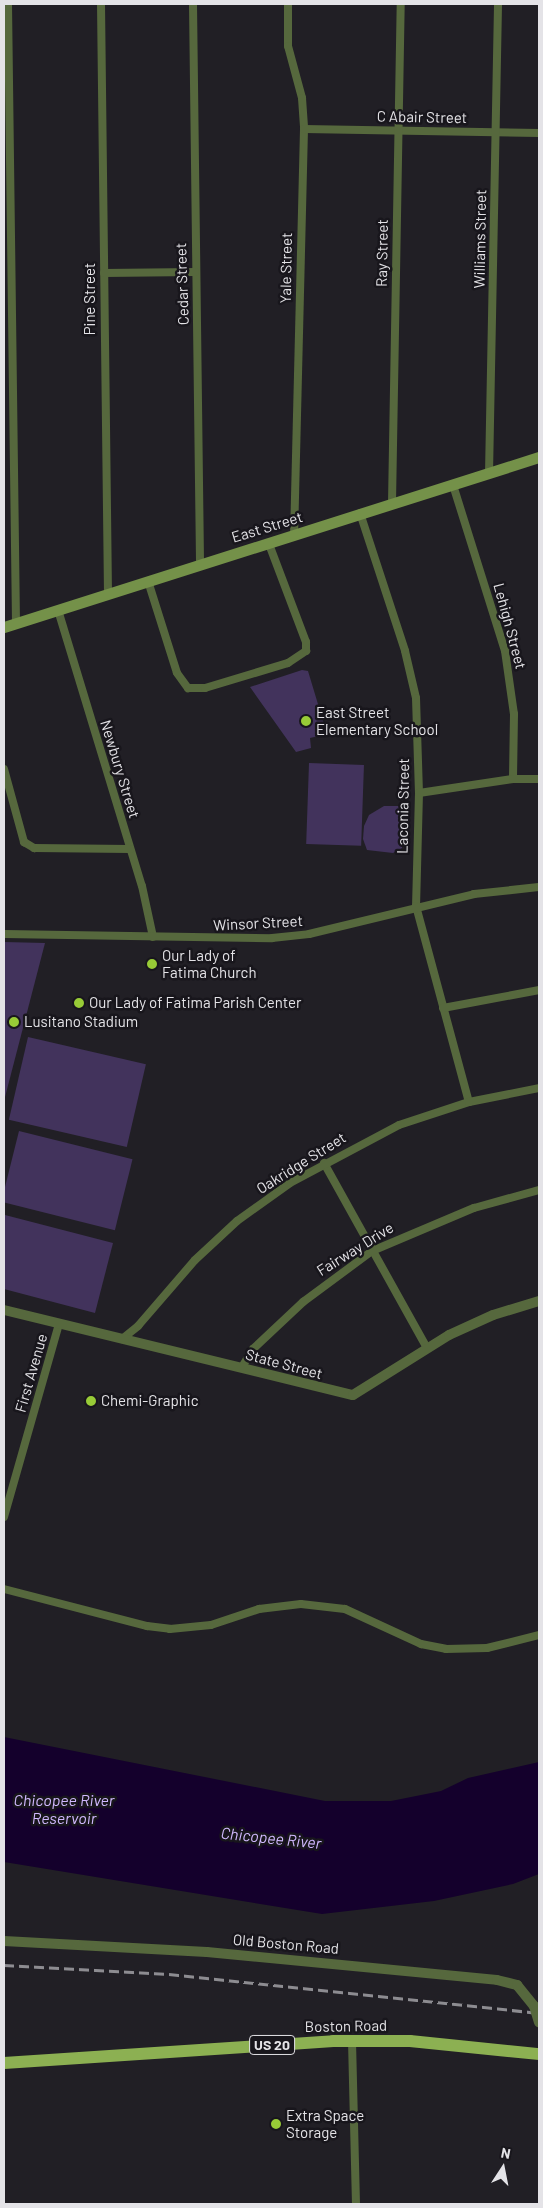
<!DOCTYPE html>
<html>
<head>
<meta charset="utf-8">
<style>
	body { margin:0 }
	#map { position:relative; width:543px; height:2208px; overflow:hidden; background:#211f25; font-family:Barlow,sans-serif }
	div>[style] { position:absolute }
	[style*='--x'] { left:calc(var(--x)*1px); top:calc(var(--y)*1px); width:calc(var(--w)*1px); rotate:calc(var(--a)*1deg) }
	.green>* { inset:0; background:#42335c; transform-origin:0 0 }
	.water>* { inset:0; background:#14002c }
	.minor>* { height:8px; margin:-4px; padding:0 4px; transform-origin:4px; border-radius:4px; background:#56683d }
	.tertiary>* { height:10px; margin:-5px; padding:0 5px; transform-origin:5px; border-radius:5px; background:#56683d }
	.secondary>* { height:11px; margin:-5.5px; padding:0 5.5px; transform-origin:5.5px; border-radius:5.5px; background:#749149 }
	.primary>* { height:12px; margin:-6px; padding:0 6px; transform-origin:6px; border-radius:6px; background:#8cb052 }
	.rail>* { height:2.5px; margin-top:-1.25px; transform-origin:0; background:repeating-linear-gradient(90deg,#8d8c91 0 10px,transparent 0 15px) }
	.tertiary-bridge>* { height:10px; margin:-5px; padding:0 5px; transform-origin:5px; border-radius:5px; background:#56683d }
	.dots>* { width:14px; height:14px; translate:-50% -50%; box-sizing:border-box; border:2px solid #18161c; border-radius:50% }
	span { translate:-50% -50%; white-space:nowrap; text-align:center; line-height:1.15; -webkit-text-stroke:5px #18161c; paint-order:stroke }
	.shield-label span { padding:1px 4px; background:#18161c; border:1px solid; border-radius:4px; -webkit-text-stroke-width:0 }
	.shield-label { font-size:14px; color:#e4e3e7; font-weight:700 }
	.street-label { font-size:15px; color:#e4e3e7 }
	.poi-label { font-size:15px; color:#e4e3e7 }
	.left { translate:0 -50%; text-align:left }
	.water-label { font-size:16px; color:#d0b8fd; font-style:italic }
	.frame { position:absolute; inset:0; border:5px solid #e4e3e7; pointer-events:none }
	.north { position:absolute; left:478px; top:2143px; width:50px; height:50px; -webkit-text-stroke:4px #18161c; paint-order:stroke; rotate:11deg; font-size:14px; font-weight:700; line-height:20px; text-align:center; color:#e4e3e7 }
	.north::after { content:''; display:block; margin:auto; width:18px; height:22px; background:#e4e3e7; clip-path:polygon(50% 0,100% 100%,50% 72%,0 100%) }
</style>
</head>
<body>
<div id="map">
	<div class="green">
		<i style="clip-path:polygon(302px 670px,308px 671px,327px 734px,310px 738px,311px 748px,296px 752px,250px 687px)"></i>
		<i style="left:309px;top:763px;width:55px;height:81px;rotate:2deg"></i>
		<i style="clip-path:polygon(384px 806px,402px 806px,402px 848px,393px 853px,367px 850px,363px 839px,364px 826px,369px 815px)"></i>
		<i style="clip-path:polygon(4px 942px,45px 943px,4px 1101px)"></i>
		<i style="left:28px;top:1037px;width:121px;height:85px;rotate:13deg"></i>
		<i style="left:19px;top:1131px;width:117px;height:73px;rotate:14deg"></i>
		<i style="clip-path:polygon(5px 1215px,113px 1243px,95px 1313px,4px 1289px)"></i>
	</div>
	<div class="water">
		<i style="clip-path:polygon(4px 1737px,325px 1801px,391px 1801px,441px 1791px,468px 1778px,539px 1762px,539px 1874px,513px 1884px,434px 1901px,322px 1914px,4px 1862px)"></i>
	</div>
	<div class="minor">
		<i style="--x:8;--y:4;--w:619;--a:89.26"></i>
		<i style="--x:101;--y:4;--w:590;--a:89.32"></i>
		<i style="--x:193;--y:4;--w:559;--a:89.28"></i>
		<i style="--x:288;--y:4;--w:42;--a:90"></i>
		<i style="--x:288;--y:46;--w:54;--a:74.9"></i>
		<i style="--x:302;--y:98;--w:31;--a:86"></i>
		<i style="--x:304;--y:129;--w:406;--a:91.4"></i>
		<i style="--x:304;--y:129;--w:235;--a:1"></i>
		<i style="--x:104;--y:273;--w:91;--a:-0.6"></i>
		<i style="--x:489;--y:474;--w:470;--a:-88.9"></i>
		<i style="--x:453;--y:485;--w:174;--a:72.6"></i>
		<i style="--x:505;--y:651;--w:64;--a:81.9"></i>
		<i style="--x:514;--y:714;--w:65;--a:90.9"></i>
		<i style="--x:392;--y:503;--w:499;--a:-89"></i>
		<i style="--x:360;--y:513;--w:145;--a:71.9"></i>
		<i style="--x:405;--y:651;--w:48;--a:76.8"></i>
		<i style="--x:416;--y:698;--w:95;--a:88.2"></i>
		<i style="--x:419;--y:793;--w:113;--a:91.5"></i>
		<i style="--x:416;--y:906;--w:203;--a:74.9"></i>
		<i style="--x:148;--y:581;--w:96;--a:72.5"></i>
		<i style="--x:177;--y:673;--w:19;--a:54"></i>
		<i style="--x:188;--y:688;--w:17;--a:0"></i>
		<i style="--x:205;--y:688;--w:87;--a:-16.8"></i>
		<i style="--x:288;--y:663;--w:22;--a:-34"></i>
		<i style="--x:306;--y:651;--w:9;--a:-90"></i>
		<i style="--x:306;--y:642;--w:105;--a:-110.7"></i>
		<i style="--x:58;--y:610;--w:288;--a:73.1"></i>
		<i style="--x:142;--y:886;--w:52;--a:77.8"></i>
		<i style="--x:4;--y:769;--w:76;--a:74.7"></i>
		<i style="--x:24;--y:842;--w:12;--a:31"></i>
		<i style="--x:34;--y:848;--w:96;--a:0.6"></i>
		<i style="--x:419;--y:793;--w:95;--a:-8.5"></i>
		<i style="--x:513;--y:779;--w:26;--a:0"></i>
		<i style="--x:4;--y:934;--w:268;--a:0.9"></i>
		<i style="--x:272;--y:938;--w:37;--a:-6"></i>
		<i style="--x:309;--y:934;--w:170;--a:-13.6"></i>
		<i style="--x:474;--y:894;--w:65;--a:-6.1"></i>
		<i style="--x:443;--y:1008;--w:98;--a:-10.6"></i>
		<i style="--x:324;--y:1163;--w:210;--a:60.9"></i>
		<i style="--x:122;--y:1339;--w:21;--a:-39"></i>
		<i style="--x:138;--y:1326;--w:87;--a:-49.2"></i>
		<i style="--x:195;--y:1260;--w:57;--a:-42.9"></i>
		<i style="--x:237;--y:1221;--w:65;--a:-35.6"></i>
		<i style="--x:290;--y:1183;--w:123;--a:-28"></i>
		<i style="--x:399;--y:1125;--w:74;--a:-18.2"></i>
		<i style="--x:469;--y:1102;--w:71;--a:-11.3"></i>
		<i style="--x:242;--y:1367;--w:21;--a:-59"></i>
		<i style="--x:253;--y:1349;--w:69;--a:-43.2"></i>
		<i style="--x:303;--y:1302;--w:86;--a:-36.5"></i>
		<i style="--x:372;--y:1251;--w:111;--a:-22.9"></i>
		<i style="--x:474;--y:1208;--w:67;--a:-15.5"></i>
		<i style="--x:4;--y:1517;--w:201;--a:-74.1"></i>
		<i style="--x:4;--y:1589;--w:148;--a:14.5"></i>
		<i style="--x:147;--y:1626;--w:23;--a:7"></i>
		<i style="--x:170;--y:1629;--w:41;--a:-5.6"></i>
		<i style="--x:211;--y:1625;--w:51;--a:-18.4"></i>
		<i style="--x:259;--y:1609;--w:42;--a:-6.8"></i>
		<i style="--x:301;--y:1604;--w:44;--a:6.5"></i>
		<i style="--x:345;--y:1609;--w:84;--a:24.7"></i>
		<i style="--x:421;--y:1644;--w:25;--a:11"></i>
		<i style="--x:446;--y:1649;--w:41;--a:-1.4"></i>
		<i style="--x:487;--y:1648;--w:54;--a:-14"></i>
		<i style="--x:352;--y:2041;--w:163;--a:88.6"></i>
	</div>
	<div class="tertiary">
		<i style="--x:4;--y:1310;--w:359;--a:13.7"></i>
		<i style="--x:353;--y:1395;--w:113;--a:-32"></i>
		<i style="--x:449;--y:1335;--w:48;--a:-24.4"></i>
		<i style="--x:493;--y:1315;--w:48;--a:-16.9"></i>
		<i style="--x:4;--y:1941;--w:203;--a:3.1"></i>
		<i style="--x:207;--y:1952;--w:291;--a:5.5"></i>
		<i style="--x:497;--y:1980;--w:21;--a:14"></i>
		<i style="--x:517;--y:1985;--w:27;--a:51"></i>
	</div>
	<div class="secondary">
		<i style="--x:4;--y:627;--w:561;--a:-17.63"></i>
	</div>
	<div class="primary">
		<i style="--x:4;--y:2063;--w:330;--a:-3.8"></i>
		<i style="--x:333;--y:2041;--w:77;--a:0"></i>
		<i style="--x:410;--y:2041;--w:130;--a:5.8"></i>
	</div>
	<div class="rail">
		<i style="--x:4;--y:1965;--w:165;--a:3.1"></i>
		<i style="--x:169;--y:1974;--w:372;--a:6"></i>
	</div>
	<div class="tertiary-bridge">
		<i style="--x:534;--y:2006;--w:17;--a:73"></i>
	</div>
	<div class="dots">
		<i style="left:306px;top:721px;background:#98cb37"></i>
		<i style="left:152px;top:964px;background:#98cb37"></i>
		<i style="left:79px;top:1003px;background:#98cb37"></i>
		<i style="left:14px;top:1022px;background:#98cb37"></i>
		<i style="left:91px;top:1401px;background:#98cb37"></i>
		<i style="left:276px;top:2124px;background:#98cb37"></i>
	</div>
	<div class="shield-label">
		<span style="left:272px;top:2045px">US 20</span>
	</div>
	<div class="street-label">
		<span style="left:422px;top:117px;rotate:1deg">C Abair Street</span>
		<span style="left:480px;top:239px;rotate:-89deg">Williams Street</span>
		<span style="left:382px;top:253px;rotate:-89deg">Ray Street</span>
		<span style="left:286px;top:268px;rotate:-89deg">Yale Street</span>
		<span style="left:182px;top:284px;rotate:-92deg">Cedar Street</span>
		<span style="left:90px;top:299px;rotate:-90deg">Pine Street</span>
		<span style="left:267px;top:527px;rotate:-17deg">East Street</span>
		<span style="left:510px;top:626px;rotate:75deg">Lehigh Street</span>
		<span style="left:120px;top:769px;rotate:73deg">Newbury Street</span>
		<span style="left:403px;top:806px;rotate:-89deg">Laconia Street</span>
		<span style="left:258px;top:923px;rotate:-3deg">Winsor Street</span>
		<span style="left:301px;top:1163px;rotate:-32deg">Oakridge Street</span>
		<span style="left:355px;top:1249px;rotate:-32deg">Fairway Drive</span>
		<span style="left:284px;top:1364px;rotate:15deg">State Street</span>
		<span style="left:31px;top:1373px;rotate:-74deg">First Avenue</span>
		<span style="left:286px;top:1944px;rotate:5deg">Old Boston Road</span>
		<span style="left:346px;top:2026px;rotate:-1deg">Boston Road</span>
	</div>
	<div class="poi-label">
		<span class="left" style="left:316px;top:721px">East Street<br>Elementary School</span>
		<span class="left" style="left:162px;top:964px">Our Lady of<br>Fatima Church</span>
		<span class="left" style="left:89px;top:1003px">Our Lady of Fatima Parish Center</span>
		<span class="left" style="left:24px;top:1022px">Lusitano Stadium</span>
		<span class="left" style="left:101px;top:1401px">Chemi-Graphic</span>
		<span class="left" style="left:286px;top:2124px">Extra Space<br>Storage</span>
	</div>
	<div class="water-label">
		<span style="left:64px;top:1809px">Chicopee River<br>Reservoir</span>
		<span style="left:271px;top:1838px;rotate:6deg">Chicopee River</span>
	</div>
	<div class="frame"></div>
	<div class="north">N</div>
</div>
</body>
</html>
